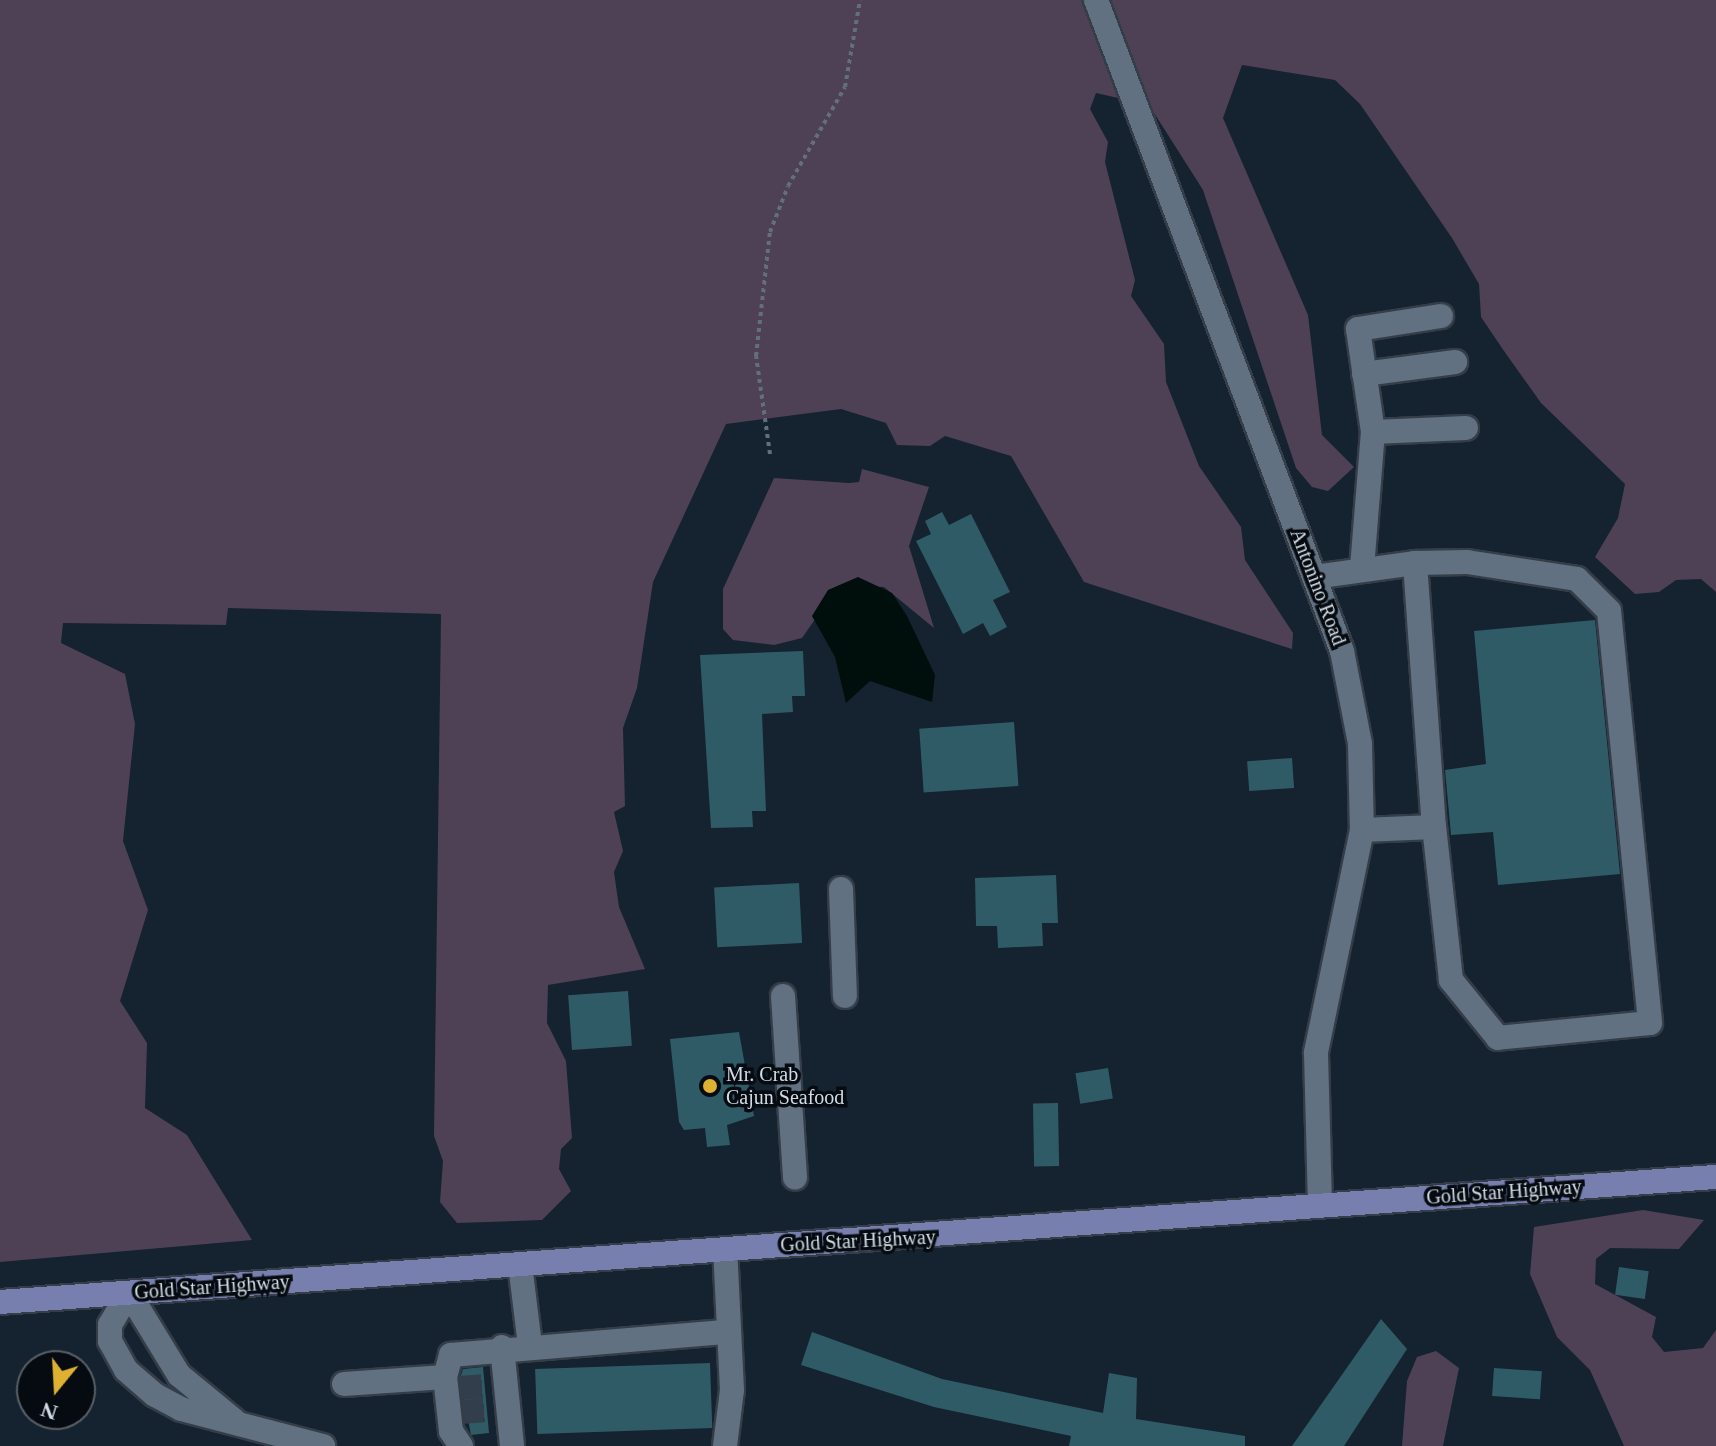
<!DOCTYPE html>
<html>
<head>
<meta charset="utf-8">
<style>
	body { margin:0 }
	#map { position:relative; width:1716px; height:1446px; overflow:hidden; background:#152230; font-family:Georgia,serif }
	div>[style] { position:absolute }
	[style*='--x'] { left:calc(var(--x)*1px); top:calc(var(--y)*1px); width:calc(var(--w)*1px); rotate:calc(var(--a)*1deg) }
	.green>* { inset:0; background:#4e4055 }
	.water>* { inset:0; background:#000f0c }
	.building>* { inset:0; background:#2f5b67; transform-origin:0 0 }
	.minor-tunnel>* { height:24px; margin-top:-12px; transform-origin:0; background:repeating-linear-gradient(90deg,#323e4b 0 24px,transparent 0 36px) }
	.path>* { height:4px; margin-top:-2px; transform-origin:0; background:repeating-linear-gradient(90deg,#636f7b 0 4px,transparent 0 8px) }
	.roads { filter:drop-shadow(2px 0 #343d48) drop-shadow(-2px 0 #343d48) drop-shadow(0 2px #343d48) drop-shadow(0 -2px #343d48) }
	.minor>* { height:24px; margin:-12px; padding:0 12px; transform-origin:12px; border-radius:12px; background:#617181 }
	.major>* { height:24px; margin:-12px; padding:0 12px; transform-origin:12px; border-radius:12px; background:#777faf }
	.dots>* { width:22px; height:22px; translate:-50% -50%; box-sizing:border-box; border:4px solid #060b11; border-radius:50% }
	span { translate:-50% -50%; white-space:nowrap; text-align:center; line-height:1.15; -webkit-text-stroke:7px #060b11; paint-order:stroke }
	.street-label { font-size:20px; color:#d3dce5 }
	.poi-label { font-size:20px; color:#d3dce5 }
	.left { translate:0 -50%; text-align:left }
	.north { position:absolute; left:16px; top:1350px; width:80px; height:80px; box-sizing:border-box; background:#060b11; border:2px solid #585f66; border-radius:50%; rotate:198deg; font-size:22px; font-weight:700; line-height:32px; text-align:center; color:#d3dce5 }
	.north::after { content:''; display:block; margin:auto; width:28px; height:36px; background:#deb133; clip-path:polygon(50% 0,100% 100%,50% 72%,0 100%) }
</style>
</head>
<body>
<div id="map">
	<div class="green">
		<i style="clip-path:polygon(0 0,1716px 0,1716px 592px,1701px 579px,1676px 580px,1659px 592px,1635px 594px,1595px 557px,1618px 518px,1625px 484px,1541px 403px,1504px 351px,1481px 317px,1479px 284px,1452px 238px,1360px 104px,1335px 80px,1242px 65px,1223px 118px,1308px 315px,1322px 435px,1354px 467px,1328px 491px,1312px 487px,1296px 468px,1203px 190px,1149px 105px,1096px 93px,1090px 109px,1108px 142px,1105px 162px,1135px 280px,1131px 296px,1164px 344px,1166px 382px,1199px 466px,1241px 527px,1245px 560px,1293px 633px,1292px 649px,1084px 582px,1011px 456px,945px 436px,930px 446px,897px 445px,886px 423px,841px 409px,726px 424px,653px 582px,637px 688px,623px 728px,625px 806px,614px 812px,623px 851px,614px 872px,619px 907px,645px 969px,548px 985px,547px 1023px,566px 1061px,572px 1138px,561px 1149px,559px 1169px,571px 1191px,542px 1220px,457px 1223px,440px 1202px,443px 1161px,434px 1136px,441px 614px,228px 608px,226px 625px,63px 623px,61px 643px,125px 674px,135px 724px,123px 841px,148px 910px,120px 1001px,147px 1043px,145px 1108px,187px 1135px,252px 1240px,0 1262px)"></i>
		<i style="clip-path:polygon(862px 469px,929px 487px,909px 546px,934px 628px,884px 587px,839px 585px,802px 638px,774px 645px,733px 640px,723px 629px,723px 589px,774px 478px,849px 483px,859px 482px)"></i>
		<i style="clip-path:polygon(1643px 1210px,1704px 1220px,1679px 1249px,1610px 1248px,1596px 1259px,1595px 1284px,1656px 1317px,1652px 1337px,1664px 1352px,1703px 1348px,1716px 1330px,1716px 1446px,1624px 1446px,1590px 1370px,1557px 1337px,1530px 1274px,1534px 1227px)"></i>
		<i style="clip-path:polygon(1436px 1351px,1459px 1368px,1443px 1446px,1402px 1446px,1407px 1381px,1417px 1357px)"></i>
	</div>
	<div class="water">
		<i style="clip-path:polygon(858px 577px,892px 593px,907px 616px,935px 675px,932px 702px,870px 681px,846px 703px,835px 657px,812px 616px,828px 590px)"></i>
	</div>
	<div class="building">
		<i style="clip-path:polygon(942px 512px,949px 525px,971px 514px,1010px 592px,993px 600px,1007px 627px,990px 636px,983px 623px,963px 634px,916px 541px,931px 534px,925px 521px)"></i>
		<i style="clip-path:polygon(1595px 620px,1620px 874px,1498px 885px,1493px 832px,1451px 835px,1445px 770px,1486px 764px,1474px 631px)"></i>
		<i style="clip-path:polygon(803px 651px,805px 696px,792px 696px,793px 712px,762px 714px,766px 811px,752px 811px,753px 827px,711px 828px,700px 655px)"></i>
		<i style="left:1014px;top:722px;width:64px;height:95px;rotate:86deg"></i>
		<i style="left:1292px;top:758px;width:30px;height:45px;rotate:86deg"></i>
		<i style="clip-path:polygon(1056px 875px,1058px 923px,1042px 923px,1043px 946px,998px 948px,997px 926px,976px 926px,975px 878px)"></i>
		<i style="left:799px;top:883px;width:60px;height:85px;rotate:87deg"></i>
		<i style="left:628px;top:991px;width:55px;height:60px;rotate:86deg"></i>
		<i style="clip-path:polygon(739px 1032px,754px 1116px,727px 1125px,730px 1145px,707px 1147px,705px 1128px,684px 1130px,679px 1122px,670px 1039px)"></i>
		<i style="left:1108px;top:1068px;width:31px;height:33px;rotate:81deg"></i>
		<i style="left:1058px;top:1103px;width:63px;height:25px;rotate:89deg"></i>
		<i style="left:1619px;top:1267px;width:30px;height:28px;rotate:8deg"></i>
		<i style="clip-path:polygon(1381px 1319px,1407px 1349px,1344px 1446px,1292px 1446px)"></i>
		<i style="clip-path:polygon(812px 1332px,942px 1379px,1103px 1413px,1109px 1373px,1137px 1378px,1136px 1419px,1245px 1436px,1245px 1446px,1069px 1446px,1071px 1436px,934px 1407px,801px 1365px)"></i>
		<i style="left:710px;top:1363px;width:65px;height:175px;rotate:88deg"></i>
		<i style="clip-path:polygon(483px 1367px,489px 1433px,471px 1435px,460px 1378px,463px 1369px)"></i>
		<i style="left:1494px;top:1368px;width:48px;height:28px;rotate:4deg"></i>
	</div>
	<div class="minor-tunnel">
		<i style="--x:458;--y:1388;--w:26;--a:-4"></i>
		<i style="--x:460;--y:1412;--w:27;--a:-4"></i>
	</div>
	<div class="path">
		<i style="--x:770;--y:454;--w:99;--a:-98.1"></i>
		<i style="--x:756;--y:356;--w:125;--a:-83.6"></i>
		<i style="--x:770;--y:232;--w:49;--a:-68.6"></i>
		<i style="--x:788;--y:186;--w:114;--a:-60.1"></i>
		<i style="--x:845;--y:87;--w:88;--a:-80.2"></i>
	</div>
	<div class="roads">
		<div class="minor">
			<i style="--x:1096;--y:0;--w:696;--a:69.3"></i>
			<i style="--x:1342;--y:651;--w:95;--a:79"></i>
			<i style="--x:1360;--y:744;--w:86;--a:88.7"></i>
			<i style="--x:1362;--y:830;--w:228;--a:101.7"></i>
			<i style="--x:1316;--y:1053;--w:151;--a:88.5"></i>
			<i style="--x:1364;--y:374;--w:92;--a:-7.5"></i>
			<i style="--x:1373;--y:432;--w:93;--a:-2.5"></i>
			<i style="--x:1415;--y:563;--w:52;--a:-1.1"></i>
			<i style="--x:1467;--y:562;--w:111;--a:8.8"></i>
			<i style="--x:1577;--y:579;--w:45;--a:45"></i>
			<i style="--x:1609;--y:611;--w:414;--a:84.3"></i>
			<i style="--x:1650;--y:1023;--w:153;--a:174.4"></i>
			<i style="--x:1498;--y:1038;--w:75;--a:-129"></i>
			<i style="--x:1451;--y:980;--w:154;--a:-96.3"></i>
			<i style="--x:1362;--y:568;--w:136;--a:-85.4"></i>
			<i style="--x:1373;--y:432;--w:104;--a:-98.3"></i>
			<i style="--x:1358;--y:329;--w:84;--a:-8.9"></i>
			<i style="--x:1314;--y:577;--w:102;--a:-7.9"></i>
			<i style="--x:1415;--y:563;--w:265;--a:85.9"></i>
			<i style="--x:1434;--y:827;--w:72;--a:177.6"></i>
			<i style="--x:841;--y:889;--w:107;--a:87.9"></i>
			<i style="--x:783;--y:996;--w:182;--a:86.2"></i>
			<i style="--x:520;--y:1264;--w:82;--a:83"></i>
			<i style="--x:502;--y:1347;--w:100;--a:84.2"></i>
			<i style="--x:344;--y:1384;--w:101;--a:-4"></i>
			<i style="--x:235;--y:1421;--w:72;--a:-140.6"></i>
			<i style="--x:179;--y:1375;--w:96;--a:-121.4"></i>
			<i style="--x:129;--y:1293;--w:37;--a:121"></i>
			<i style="--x:110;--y:1325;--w:16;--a:90"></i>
			<i style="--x:110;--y:1341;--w:33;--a:61"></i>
			<i style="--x:126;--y:1370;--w:38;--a:41"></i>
			<i style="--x:155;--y:1395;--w:30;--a:28"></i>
			<i style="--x:181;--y:1409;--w:147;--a:14.6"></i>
			<i style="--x:461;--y:1446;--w:18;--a:-124"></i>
			<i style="--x:451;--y:1431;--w:54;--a:-96.3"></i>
			<i style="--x:445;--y:1377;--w:23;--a:-75"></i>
			<i style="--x:451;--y:1355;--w:277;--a:-4.8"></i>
			<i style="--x:725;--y:1446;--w:56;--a:-82.9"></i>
			<i style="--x:732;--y:1390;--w:141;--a:-92.8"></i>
		</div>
		<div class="major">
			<i style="--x:0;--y:1302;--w:1721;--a:-4.17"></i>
		</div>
	</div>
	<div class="dots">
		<i style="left:710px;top:1086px;background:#deb133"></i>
	</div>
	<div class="street-label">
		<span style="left:1318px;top:587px;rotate:69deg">Antonino Road</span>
		<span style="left:1504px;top:1192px;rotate:-4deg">Gold Star Highway</span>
		<span style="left:858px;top:1241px;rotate:-3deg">Gold Star Highway</span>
		<span style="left:212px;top:1287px;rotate:-4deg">Gold Star Highway</span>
	</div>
	<div class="poi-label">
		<span class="left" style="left:726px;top:1086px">Mr. Crab<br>Cajun Seafood</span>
	</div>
	<div class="north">N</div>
</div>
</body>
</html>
